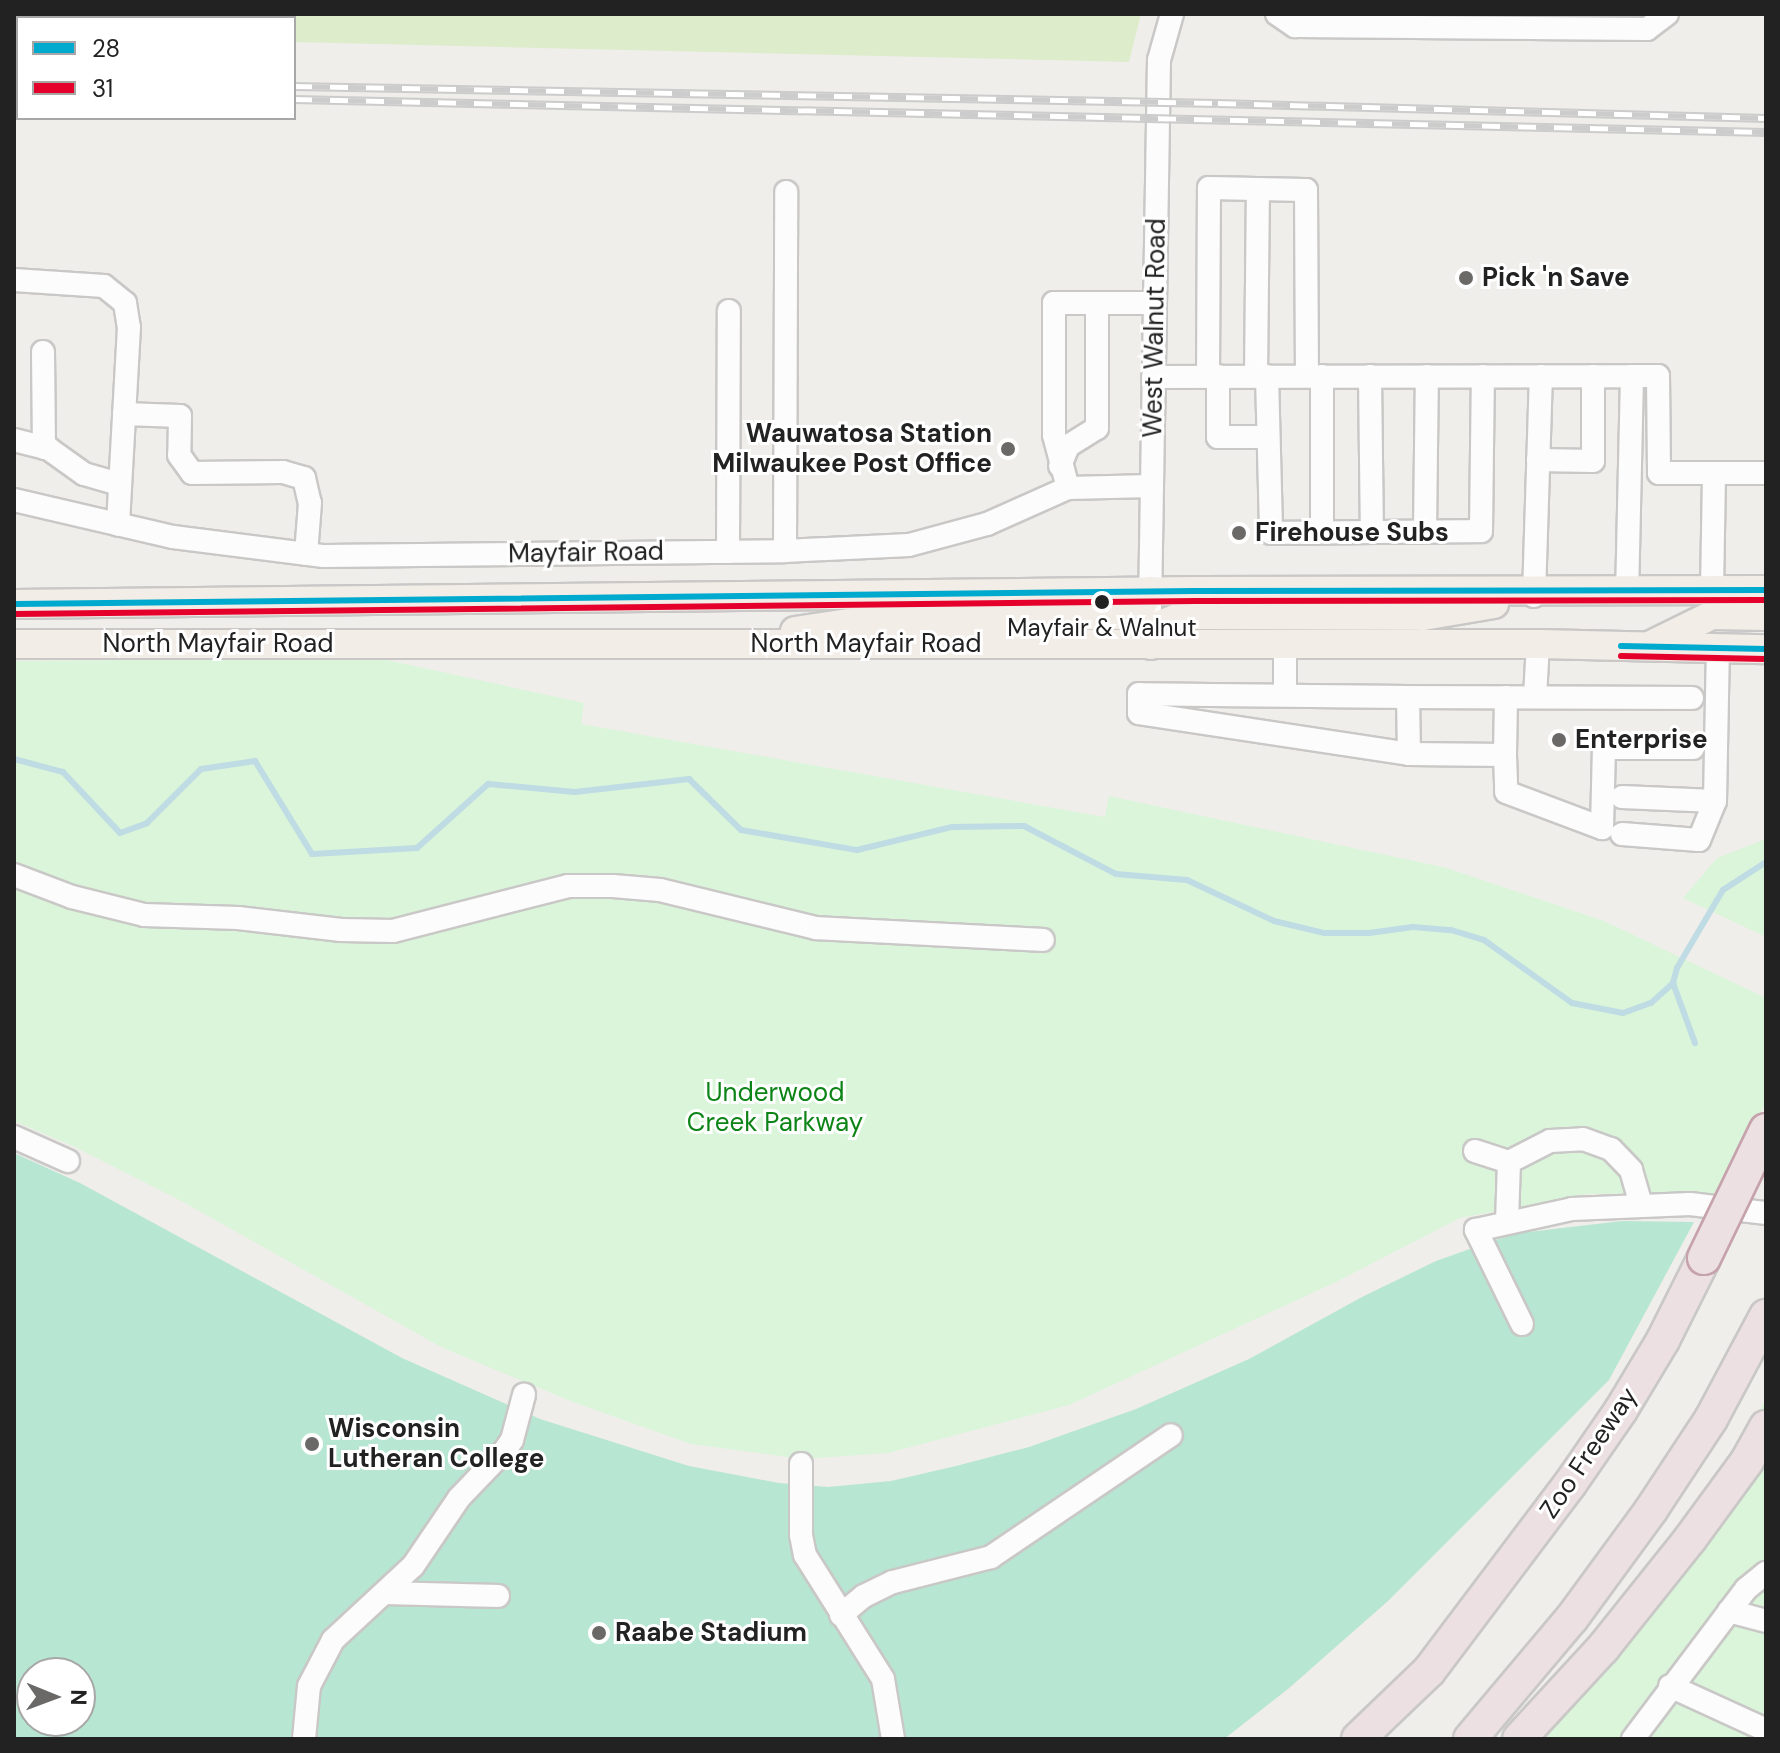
<!DOCTYPE html>
<html>
<head>
<meta charset="utf-8">
<style>
	body { margin:0 }
	#map { position:relative; width:1780px; height:1753px; overflow:hidden; background:#f0eeeb; font-family:"DM Sans",sans-serif }
	div>[style] { position:absolute }
	[style*='--x'] { left:calc(var(--x)*1px); top:calc(var(--y)*1px); width:calc(var(--w)*1px); rotate:calc(var(--a)*1deg) }
	.grass>* { inset:0; background:#ddeccb }
	.park>* { inset:0; background:#daf5da }
	.pitch>* { inset:0; background:#b7e6d2 }
	.stream>* { height:6px; margin:-3px; padding:0 3px; transform-origin:3px; border-radius:3px; background:#bfdbe3 }
	.roads { filter:drop-shadow(2px 0 #c9c8c7) drop-shadow(-2px 0 #c9c8c7) drop-shadow(0 2px #c9c8c7) drop-shadow(0 -2px #c9c8c7) }
	.minor>* { height:22px; margin:-11px; padding:0 11px; transform-origin:11px; border-radius:11px; background:#fdfcfc }
	.major>* { height:28px; margin:-14px; padding:0 14px; transform-origin:14px; border-radius:14px; background:#f3ede7 }
	.highway>* { height:32px; margin:-16px; padding:0 16px; transform-origin:16px; border-radius:16px; background:#ece0e2 }
	.rail>* { height:9px; margin-top:-4.5px; transform-origin:0; background:repeating-linear-gradient(90deg,#fff 0 18px,#ccc 0 36px); box-sizing:border-box; border-block:2px solid #ccc }
	.bridges { filter:drop-shadow(2px 0 #c5a2ac) drop-shadow(-2px 0 #c5a2ac) drop-shadow(0 2px #c5a2ac) drop-shadow(0 -2px #c5a2ac) }
	.highway-bridge>* { height:32px; margin:-16px; padding:0 16px; transform-origin:16px; border-radius:16px; background:#ece0e2 }
	.bus-1>* { height:6px; margin:-3px; padding:0 3px; transform-origin:3px; border-radius:3px; background:#00a9ce }
	.bus-2>* { height:6px; margin:-3px; padding:0 3px; transform-origin:3px; border-radius:3px; background:#e4002b }
	.dots>* { width:22px; height:22px; translate:-50% -50%; box-sizing:border-box; border:4px solid #fff; border-radius:50% }
	span { translate:-50% -50%; white-space:nowrap; text-align:center; line-height:1.15; -webkit-text-stroke:6px #fff; paint-order:stroke }
	.bus-label { font-size:24px; color:#222 }
	.poi-label { font-size:26px; color:#222; font-weight:700 }
	.left { translate:0 -50%; text-align:left }
	.right { translate:-100% -50%; text-align:right }
	.street-label { font-size:26px; color:#222 }
	.park-label { font-size:26px; color:#0c8416 }
	.frame { position:absolute; inset:0; border:16px solid #222; pointer-events:none }
	.legend { position:absolute; left:16px; top:16px; width:280px; height:104px; box-sizing:border-box; background:#fff; border:2px solid #a7a7a7; margin:0; padding:10px 14px; list-style:none; font-size:24px; color:#222 }
	.legend li { display:flex; align-items:center; gap:16px; height:40px }
	.legend b { width:40px; border:2px solid #a7a7a7 }
	.north { position:absolute; left:16px; top:1657px; width:80px; height:80px; box-sizing:border-box; background:#fff; border:2px solid #a7a7a7; border-radius:50%; rotate:91deg; font-size:22px; font-weight:700; line-height:32px; text-align:center; color:#222 }
	.north::after { content:''; display:block; margin:auto; width:28px; height:36px; background:#6a6968; clip-path:polygon(50% 0,100% 100%,50% 72%,0 100%) }
</style>
</head>
<body>
<div id="map">
	<div class="grass">
		<i style="clip-path:polygon(134px 14px,1141px 14px,1129px 62px,294px 42px,294px 18px,134px 18px)"></i>
	</div>
	<div class="park">
		<i style="clip-path:polygon(378px 658px,584px 703px,581px 724px,1105px 817px,1109px 796px,1447px 868px,1604px 921px,1766px 998px,1766px 1101px,1725px 1193px,1588px 1194px,1460px 1218px,1334px 1283px,1069px 1405px,888px 1453px,802px 1459px,691px 1444px,573px 1402px,443px 1348px,183px 1202px,73px 1146px,14px 1121px,14px 661px)"></i>
		<i style="clip-path:polygon(1766px 839px,1766px 937px,1683px 898px,1717px 858px)"></i>
		<i style="clip-path:polygon(1766px 1400px,1766px 1739px,1539px 1739px,1590px 1683px)"></i>
	</div>
	<div class="pitch">
		<i style="clip-path:polygon(evenodd,14px 1153px,80px 1183px,402px 1358px,540px 1419px,689px 1466px,779px 1483px,828px 1487px,891px 1481px,956px 1466px,1029px 1447px,1136px 1409px,1249px 1359px,1362px 1297px,1436px 1261px,1495px 1240px,1520px 1233px,1622px 1221px,1694px 1222px,1609px 1380px,1388px 1601px,1288px 1689px,1224px 1739px,14px 1739px,14px 1153px,32px 1673px,80px 1673px,80px 1721px,32px 1721px,32px 1673px)"></i>
	</div>
	<div class="stream">
		<i style="--x:14;--y:759;--w:51;--a:14.9"></i>
		<i style="--x:63;--y:772;--w:83;--a:46.9"></i>
		<i style="--x:120;--y:833;--w:29;--a:-20"></i>
		<i style="--x:147;--y:823;--w:76;--a:-45"></i>
		<i style="--x:201;--y:769;--w:55;--a:-8.4"></i>
		<i style="--x:255;--y:761;--w:109;--a:58.5"></i>
		<i style="--x:312;--y:854;--w:105;--a:-3.3"></i>
		<i style="--x:417;--y:848;--w:96;--a:-42"></i>
		<i style="--x:488;--y:784;--w:87;--a:5.3"></i>
		<i style="--x:575;--y:792;--w:115;--a:-6.5"></i>
		<i style="--x:689;--y:779;--w:73;--a:44.4"></i>
		<i style="--x:741;--y:830;--w:118;--a:9.8"></i>
		<i style="--x:857;--y:850;--w:98;--a:-13.6"></i>
		<i style="--x:952;--y:827;--w:72;--a:-0.8"></i>
		<i style="--x:1024;--y:826;--w:104;--a:27.6"></i>
		<i style="--x:1116;--y:874;--w:71;--a:4.8"></i>
		<i style="--x:1187;--y:880;--w:96;--a:25.2"></i>
		<i style="--x:1274;--y:921;--w:51;--a:13.5"></i>
		<i style="--x:1324;--y:933;--w:45;--a:0"></i>
		<i style="--x:1369;--y:933;--w:44;--a:-7.8"></i>
		<i style="--x:1413;--y:927;--w:38;--a:5"></i>
		<i style="--x:1451;--y:930;--w:34;--a:17"></i>
		<i style="--x:1484;--y:940;--w:108;--a:35.6"></i>
		<i style="--x:1572;--y:1003;--w:52;--a:11.1"></i>
		<i style="--x:1623;--y:1013;--w:30;--a:-20"></i>
		<i style="--x:1651;--y:1003;--w:30;--a:-42"></i>
		<i style="--x:1673;--y:983;--w:16;--a:-75"></i>
		<i style="--x:1677;--y:968;--w:91;--a:-59.5"></i>
		<i style="--x:1723;--y:890;--w:51;--a:-33.1"></i>
		<i style="--x:1673;--y:983;--w:64;--a:69.9"></i>
	</div>
	<div class="roads">
		<div class="minor">
			<i style="--x:1277;--y:14;--w:22;--a:34"></i>
			<i style="--x:1295;--y:26;--w:352;--a:0.5"></i>
			<i style="--x:1647;--y:29;--w:25;--a:-37"></i>
			<i style="--x:14;--y:280;--w:90;--a:3.8"></i>
			<i style="--x:104;--y:286;--w:27;--a:39"></i>
			<i style="--x:125;--y:303;--w:24;--a:81"></i>
			<i style="--x:129;--y:327;--w:198;--a:93.2"></i>
			<i style="--x:43;--y:352;--w:96;--a:89.4"></i>
			<i style="--x:1208;--y:376;--w:188;--a:-89.7"></i>
			<i style="--x:1209;--y:188;--w:97;--a:1.2"></i>
			<i style="--x:1306;--y:190;--w:186;--a:89.7"></i>
			<i style="--x:1218;--y:376;--w:61;--a:90"></i>
			<i style="--x:1218;--y:437;--w:50;--a:0"></i>
			<i style="--x:1256;--y:376;--w:187;--a:-89.4"></i>
			<i style="--x:1267;--y:376;--w:157;--a:88.5"></i>
			<i style="--x:1271;--y:533;--w:210;--a:-0.5"></i>
			<i style="--x:1481;--y:531;--w:155;--a:-89.3"></i>
			<i style="--x:1370;--y:376;--w:156;--a:89.3"></i>
			<i style="--x:1632;--y:376;--w:26;--a:0"></i>
			<i style="--x:1658;--y:376;--w:97;--a:89.4"></i>
			<i style="--x:1659;--y:473;--w:55;--a:0"></i>
			<i style="--x:1153;--y:377;--w:479;--a:-0.1"></i>
			<i style="--x:1632;--y:376;--w:215;--a:91.3"></i>
			<i style="--x:124;--y:414;--w:56;--a:2"></i>
			<i style="--x:180;--y:416;--w:39;--a:91"></i>
			<i style="--x:179;--y:455;--w:22;--a:54"></i>
			<i style="--x:192;--y:473;--w:91;--a:-0.6"></i>
			<i style="--x:283;--y:472;--w:22;--a:16"></i>
			<i style="--x:304;--y:478;--w:26;--a:77"></i>
			<i style="--x:310;--y:503;--w:51;--a:94.5"></i>
			<i style="--x:14;--y:440;--w:36;--a:14"></i>
			<i style="--x:49;--y:449;--w:43;--a:35.5"></i>
			<i style="--x:84;--y:474;--w:37;--a:16"></i>
			<i style="--x:1538;--y:460;--w:55;--a:1"></i>
			<i style="--x:1593;--y:461;--w:85;--a:-90"></i>
			<i style="--x:1060;--y:466;--w:22;--a:-68"></i>
			<i style="--x:1068;--y:446;--w:34;--a:-32"></i>
			<i style="--x:1097;--y:428;--w:124;--a:-90"></i>
			<i style="--x:1068;--y:488;--w:55;--a:-104.8"></i>
			<i style="--x:1054;--y:435;--w:132;--a:-90"></i>
			<i style="--x:1054;--y:303;--w:101;--a:0"></i>
			<i style="--x:14;--y:500;--w:163;--a:13.1"></i>
			<i style="--x:173;--y:537;--w:152;--a:7.2"></i>
			<i style="--x:324;--y:556;--w:461;--a:-0.6"></i>
			<i style="--x:785;--y:551;--w:124;--a:-2.8"></i>
			<i style="--x:909;--y:545;--w:81;--a:-15.1"></i>
			<i style="--x:987;--y:524;--w:89;--a:-24"></i>
			<i style="--x:1068;--y:488;--w:84;--a:-1.4"></i>
			<i style="--x:1425;--y:531;--w:155;--a:-89.3"></i>
			<i style="--x:1322;--y:532;--w:156;--a:-90"></i>
			<i style="--x:785;--y:551;--w:359;--a:-89.8"></i>
			<i style="--x:728;--y:552;--w:241;--a:-89.8"></i>
			<i style="--x:1712;--y:590;--w:117;--a:-89"></i>
			<i style="--x:1714;--y:473;--w:52;--a:0"></i>
			<i style="--x:1534;--y:596;--w:220;--a:-88.2"></i>
			<i style="--x:1150;--y:608;--w:548;--a:-89.06"></i>
			<i style="--x:1159;--y:60;--w:48;--a:-74.2"></i>
			<i style="--x:1285;--y:645;--w:50;--a:90"></i>
			<i style="--x:1408;--y:697;--w:269;--a:-179.4"></i>
			<i style="--x:1139;--y:694;--w:19;--a:90"></i>
			<i style="--x:1139;--y:713;--w:273;--a:8.6"></i>
			<i style="--x:1535;--y:697;--w:53;--a:-86.8"></i>
			<i style="--x:1692;--y:698;--w:284;--a:-179.8"></i>
			<i style="--x:1408;--y:697;--w:57;--a:89"></i>
			<i style="--x:1409;--y:754;--w:96;--a:0.6"></i>
			<i style="--x:1505;--y:755;--w:37;--a:88"></i>
			<i style="--x:1506;--y:792;--w:103;--a:20.6"></i>
			<i style="--x:1602;--y:828;--w:80;--a:-88.6"></i>
			<i style="--x:1604;--y:748;--w:89;--a:0"></i>
			<i style="--x:1505;--y:755;--w:58;--a:-89"></i>
			<i style="--x:1622;--y:797;--w:93;--a:2.5"></i>
			<i style="--x:1622;--y:834;--w:77;--a:4.5"></i>
			<i style="--x:1699;--y:840;--w:42;--a:-67.7"></i>
			<i style="--x:1715;--y:801;--w:153;--a:-88.9"></i>
			<i style="--x:14;--y:875;--w:62;--a:20.8"></i>
			<i style="--x:72;--y:897;--w:74;--a:14"></i>
			<i style="--x:144;--y:915;--w:94;--a:1.8"></i>
			<i style="--x:238;--y:918;--w:104;--a:6.6"></i>
			<i style="--x:341;--y:930;--w:52;--a:1.1"></i>
			<i style="--x:393;--y:931;--w:181;--a:-14.4"></i>
			<i style="--x:568;--y:886;--w:45;--a:0"></i>
			<i style="--x:613;--y:886;--w:47;--a:4.9"></i>
			<i style="--x:660;--y:890;--w:161;--a:13.7"></i>
			<i style="--x:816;--y:928;--w:227;--a:3"></i>
			<i style="--x:14;--y:1137;--w:59;--a:24"></i>
			<i style="--x:1475;--y:1151;--w:36;--a:18"></i>
			<i style="--x:1509;--y:1162;--w:46;--a:-27.1"></i>
			<i style="--x:1550;--y:1141;--w:33;--a:-3"></i>
			<i style="--x:1583;--y:1139;--w:30;--a:20"></i>
			<i style="--x:1611;--y:1149;--w:29;--a:46"></i>
			<i style="--x:1631;--y:1170;--w:36;--a:74"></i>
			<i style="--x:1507;--y:1222;--w:60;--a:-88.1"></i>
			<i style="--x:1522;--y:1324;--w:105;--a:-116.1"></i>
			<i style="--x:1476;--y:1230;--w:98;--a:-12.3"></i>
			<i style="--x:1572;--y:1209;--w:118;--a:-2.4"></i>
			<i style="--x:1690;--y:1204;--w:77;--a:6.8"></i>
			<i style="--x:801;--y:1464;--w:71;--a:90"></i>
			<i style="--x:801;--y:1535;--w:20;--a:79"></i>
			<i style="--x:805;--y:1555;--w:146;--a:57.8"></i>
			<i style="--x:883;--y:1679;--w:61;--a:80.5"></i>
			<i style="--x:386;--y:1593;--w:112;--a:1.5"></i>
			<i style="--x:1729;--y:1611;--w:38;--a:15"></i>
			<i style="--x:841;--y:1615;--w:30;--a:-40"></i>
			<i style="--x:864;--y:1596;--w:32;--a:-26"></i>
			<i style="--x:893;--y:1582;--w:101;--a:-14.3"></i>
			<i style="--x:991;--y:1557;--w:217;--a:-34.1"></i>
			<i style="--x:1670;--y:1686;--w:106;--a:24.6"></i>
			<i style="--x:304;--y:1739;--w:53;--a:-84.6"></i>
			<i style="--x:309;--y:1686;--w:52;--a:-62.4"></i>
			<i style="--x:333;--y:1640;--w:109;--a:-42.8"></i>
			<i style="--x:413;--y:1566;--w:82;--a:-55.9"></i>
			<i style="--x:459;--y:1498;--w:66;--a:-46.2"></i>
			<i style="--x:505;--y:1450;--w:12;--a:-55"></i>
			<i style="--x:512;--y:1440;--w:47;--a:-75.1"></i>
			<i style="--x:1633;--y:1739;--w:188;--a:-53"></i>
			<i style="--x:1746;--y:1589;--w:26;--a:-39"></i>
		</div>
		<div class="major">
			<i style="--x:14;--y:604;--w:1182;--a:-0.63"></i>
			<i style="--x:1196;--y:591;--w:570;--a:-0.1"></i>
			<i style="--x:795;--y:631;--w:87;--a:-8.6"></i>
			<i style="--x:881;--y:618;--w:240;--a:-0.7"></i>
			<i style="--x:1121;--y:615;--w:20;--a:-20"></i>
			<i style="--x:1140;--y:608;--w:20;--a:-60"></i>
			<i style="--x:14;--y:644;--w:1524;--a:0"></i>
			<i style="--x:1538;--y:644;--w:228;--a:1.3"></i>
			<i style="--x:1151;--y:645;--w:22;--a:-66"></i>
			<i style="--x:1160;--y:625;--w:27;--a:-22"></i>
			<i style="--x:1185;--y:615;--w:238;--a:0.2"></i>
			<i style="--x:1423;--y:616;--w:72;--a:-9.6"></i>
			<i style="--x:1651;--y:645;--w:68;--a:-26.2"></i>
			<i style="--x:1712;--y:615;--w:54;--a:1.1"></i>
		</div>
		<div class="highway">
			<i style="--x:1358;--y:1739;--w:98;--a:-43.8"></i>
			<i style="--x:1429;--y:1671;--w:234;--a:-53"></i>
			<i style="--x:1570;--y:1484;--w:90;--a:-55.4"></i>
			<i style="--x:1621;--y:1410;--w:82;--a:-59"></i>
			<i style="--x:1663;--y:1340;--w:92;--a:-63.4"></i>
			<i style="--x:1470;--y:1739;--w:158;--a:-49.9"></i>
			<i style="--x:1572;--y:1618;--w:134;--a:-53.8"></i>
			<i style="--x:1651;--y:1510;--w:109;--a:-56.6"></i>
			<i style="--x:1711;--y:1419;--w:117;--a:-61.9"></i>
			<i style="--x:1519;--y:1739;--w:124;--a:-47.3"></i>
			<i style="--x:1603;--y:1648;--w:139;--a:-51.4"></i>
			<i style="--x:1690;--y:1539;--w:97;--a:-53.8"></i>
			<i style="--x:1747;--y:1461;--w:39;--a:-61"></i>
		</div>
	</div>
	<div class="rail">
		<i style="--x:14;--y:80;--w:4;--a:0"></i>
		<i style="--x:294;--y:86;--w:924;--a:1.05"></i>
		<i style="--x:1218;--y:103;--w:548;--a:1.57"></i>
		<i style="--x:14;--y:93;--w:4;--a:0"></i>
		<i style="--x:294;--y:99;--w:1472;--a:1.28"></i>
	</div>
	<div class="bridges">
		<div class="highway-bridge">
			<i style="--x:1704;--y:1258;--w:142;--a:-64.2"></i>
		</div>
	</div>
	<div class="bus-1">
		<i style="--x:14;--y:604;--w:1182;--a:-0.63"></i>
		<i style="--x:1196;--y:591;--w:570;--a:-0.1"></i>
		<i style="--x:1621;--y:646;--w:145;--a:1.2"></i>
	</div>
	<div class="bus-2">
		<i style="--x:14;--y:614;--w:1182;--a:-0.63"></i>
		<i style="--x:1196;--y:601;--w:570;--a:-0.1"></i>
		<i style="--x:1621;--y:656;--w:145;--a:1.2"></i>
	</div>
	<div class="dots">
		<i style="left:1466px;top:278px;background:#6a6968"></i>
		<i style="left:1008px;top:449px;background:#6a6968"></i>
		<i style="left:1239px;top:533px;background:#6a6968"></i>
		<i style="left:1102px;top:602px;background:#222"></i>
		<i style="left:1559px;top:740px;background:#6a6968"></i>
		<i style="left:312px;top:1444px;background:#6a6968"></i>
		<i style="left:599px;top:1633px;background:#6a6968"></i>
	</div>
	<div class="bus-label">
		<span style="left:1102px;top:628px">Mayfair &amp; Walnut</span>
	</div>
	<div class="poi-label">
		<span class="left" style="left:1482px;top:278px">Pick 'n Save</span>
		<span class="right" style="left:992px;top:449px">Wauwatosa Station<br>Milwaukee Post Office</span>
		<span class="left" style="left:1255px;top:533px">Firehouse Subs</span>
		<span class="left" style="left:1575px;top:740px">Enterprise</span>
		<span class="left" style="left:328px;top:1444px">Wisconsin<br>Lutheran College</span>
		<span class="left" style="left:615px;top:1633px">Raabe Stadium</span>
	</div>
	<div class="street-label">
		<span style="left:1155px;top:328px;rotate:-89deg">West Walnut Road</span>
		<span style="left:586px;top:553px;rotate:-1deg">Mayfair Road</span>
		<span style="left:218px;top:644px">North Mayfair Road</span>
		<span style="left:866px;top:644px">North Mayfair Road</span>
		<span style="left:1589px;top:1453px;rotate:-56deg">Zoo Freeway</span>
	</div>
	<div class="park-label">
		<span style="left:775px;top:1108px">Underwood<br>Creek Parkway</span>
	</div>
	<div class="frame"></div>
	<ul class="legend">
	<li><b style="height:10px;background:#00a9ce"></b>28</li>
	<li><b style="height:10px;background:#e4002b"></b>31</li>
	</ul>
	<div class="north">N</div>
</div>
</body>
</html>
